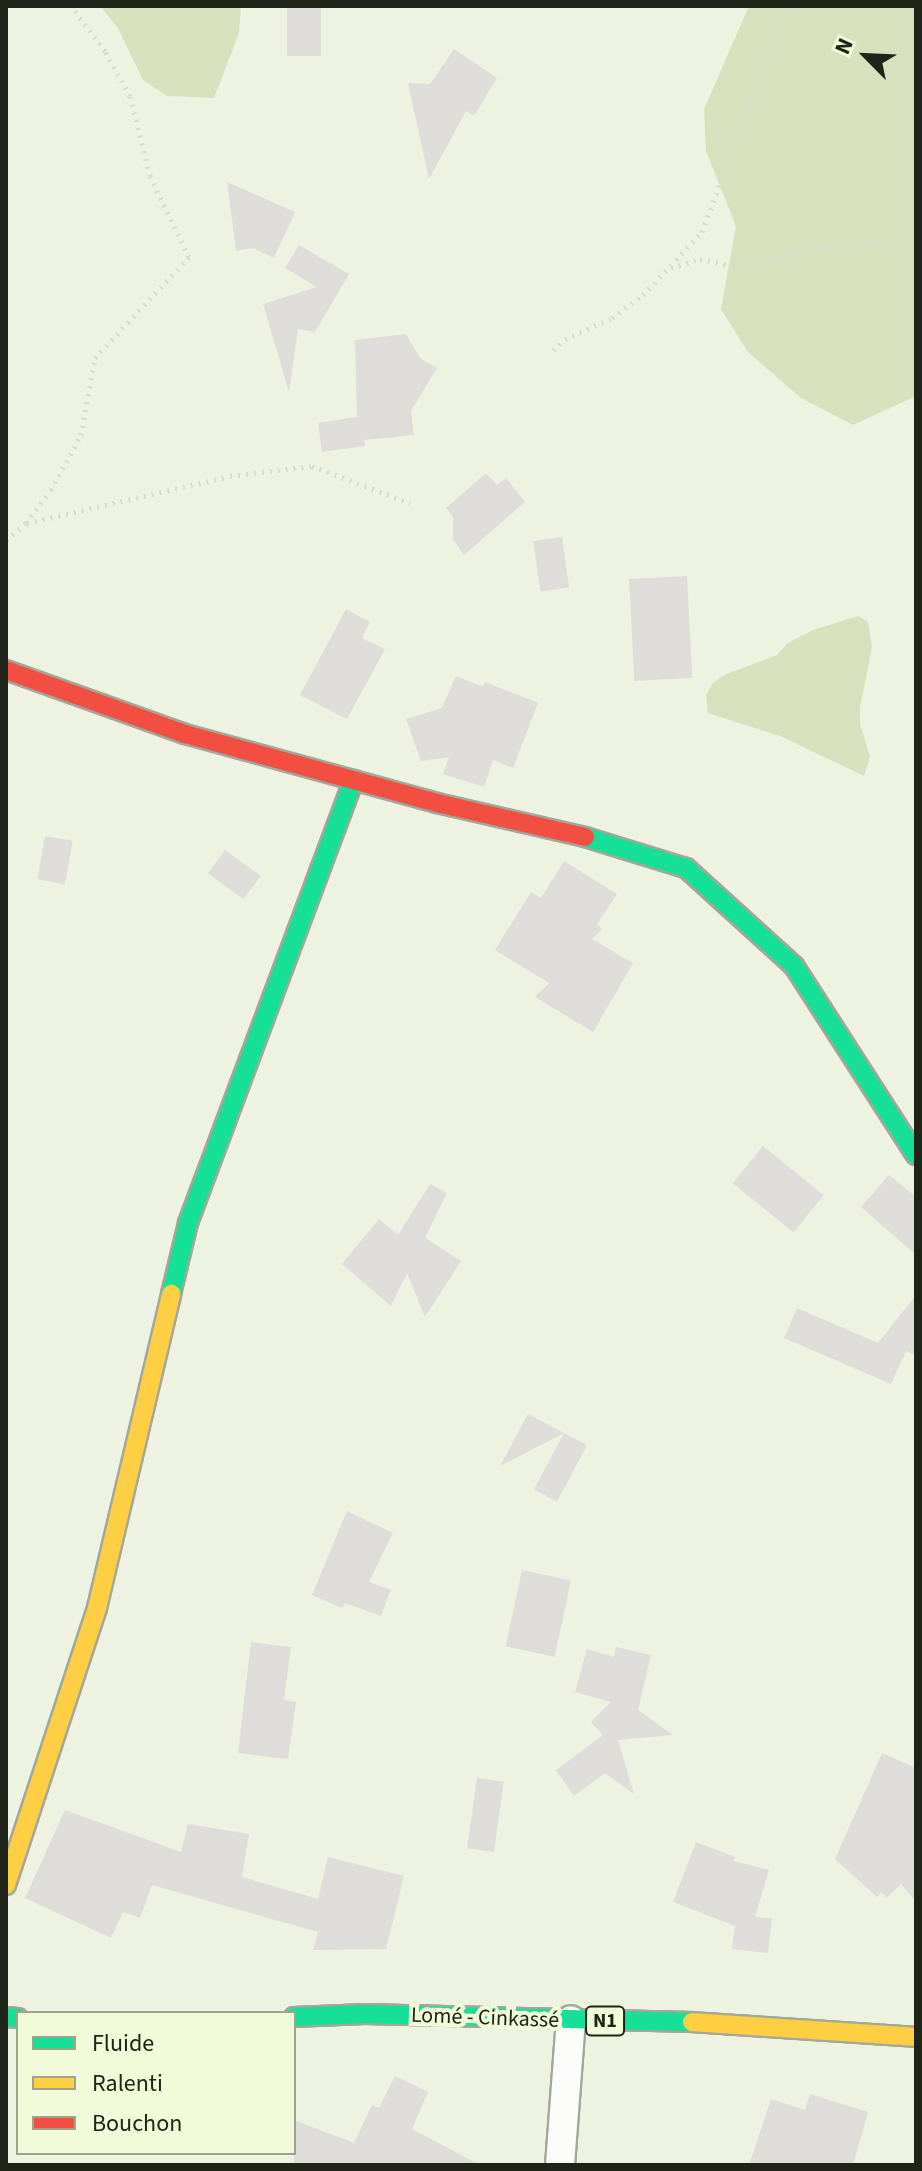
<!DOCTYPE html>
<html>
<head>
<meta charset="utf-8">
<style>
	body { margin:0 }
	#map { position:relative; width:922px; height:2171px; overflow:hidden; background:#eef2e1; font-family:"Source Sans 3",sans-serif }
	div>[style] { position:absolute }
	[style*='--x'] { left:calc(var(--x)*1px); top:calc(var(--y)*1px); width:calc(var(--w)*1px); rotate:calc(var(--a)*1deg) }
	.green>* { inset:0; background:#d7e1bd }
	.building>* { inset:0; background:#deddda; transform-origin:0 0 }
	.path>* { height:5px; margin-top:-2.5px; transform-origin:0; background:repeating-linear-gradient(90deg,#d9dad4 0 2px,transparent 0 8px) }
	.roads { filter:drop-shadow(2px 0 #a3a799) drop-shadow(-2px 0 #a3a799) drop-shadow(0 2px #a3a799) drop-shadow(0 -2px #a3a799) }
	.street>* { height:28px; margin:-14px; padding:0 14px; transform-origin:14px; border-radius:14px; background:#fcfdfa }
	.fast>* { height:18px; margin:-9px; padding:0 9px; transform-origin:9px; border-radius:9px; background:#16e098 }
	.slow>* { height:18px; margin:-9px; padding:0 9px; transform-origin:9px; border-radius:9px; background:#ffcf43 }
	.jam>* { height:18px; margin:-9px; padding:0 9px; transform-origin:9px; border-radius:9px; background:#f24e42 }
	span { translate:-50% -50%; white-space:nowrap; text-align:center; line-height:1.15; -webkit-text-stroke:8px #f1fad9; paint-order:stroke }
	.shield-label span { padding:2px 6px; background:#f1fad9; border:2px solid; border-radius:6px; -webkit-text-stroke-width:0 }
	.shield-label { font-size:20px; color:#202317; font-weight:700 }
	.street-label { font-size:22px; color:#202317 }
	.frame { position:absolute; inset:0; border:8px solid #202317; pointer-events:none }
	.legend { position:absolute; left:16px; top:2011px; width:280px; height:144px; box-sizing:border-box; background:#f1fad9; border:2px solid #9da48b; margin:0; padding:10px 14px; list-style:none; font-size:24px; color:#202317 }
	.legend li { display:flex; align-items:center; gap:16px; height:40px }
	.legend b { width:40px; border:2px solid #9da48b }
	.north { position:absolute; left:826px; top:16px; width:80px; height:80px; -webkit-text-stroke:6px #f1fad9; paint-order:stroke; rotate:294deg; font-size:22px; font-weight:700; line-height:32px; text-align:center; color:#202317 }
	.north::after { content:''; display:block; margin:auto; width:28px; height:36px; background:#202317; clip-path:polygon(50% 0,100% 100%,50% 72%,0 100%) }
</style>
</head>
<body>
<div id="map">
	<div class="green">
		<i style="clip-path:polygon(100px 6px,241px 6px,239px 33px,214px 98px,167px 96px,143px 80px,118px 28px)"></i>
		<i style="clip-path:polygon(749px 6px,916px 6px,916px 396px,853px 425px,801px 398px,748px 352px,721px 309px,736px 226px,706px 151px,704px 109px)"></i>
		<i style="clip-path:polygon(858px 616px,868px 622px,872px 647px,860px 708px,860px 724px,870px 757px,864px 776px,780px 736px,708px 713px,706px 695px,713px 683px,724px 675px,777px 655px,788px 643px,813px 630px)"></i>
	</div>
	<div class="building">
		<i style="left:321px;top:6px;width:50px;height:34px;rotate:90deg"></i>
		<i style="clip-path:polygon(454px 49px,497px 78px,474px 116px,466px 111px,429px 179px,408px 83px,430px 84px)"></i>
		<i style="clip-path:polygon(227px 182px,295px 212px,274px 258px,253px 248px,236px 251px)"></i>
		<i style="clip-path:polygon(299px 245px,349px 274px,315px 332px,298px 329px,289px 392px,263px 304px,317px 287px,285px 268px)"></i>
		<i style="clip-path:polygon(406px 334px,420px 358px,437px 368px,411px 411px,414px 435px,364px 440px,365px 446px,322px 452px,318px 423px,357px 417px,355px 340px)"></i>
		<i style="clip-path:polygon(486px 473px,497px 485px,506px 478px,525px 502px,464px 555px,453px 539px,453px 517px,446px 508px)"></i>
		<i style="left:562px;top:537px;width:51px;height:29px;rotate:82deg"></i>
		<i style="left:687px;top:576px;width:102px;height:58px;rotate:87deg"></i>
		<i style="clip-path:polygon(346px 609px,370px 622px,362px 638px,385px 649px,347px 719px,300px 695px)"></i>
		<i style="clip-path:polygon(456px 676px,483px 687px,485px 682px,538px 703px,513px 768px,493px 760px,484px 787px,443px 774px,449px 757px,421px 761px,406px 719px,442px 708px)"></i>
		<i style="left:45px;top:836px;width:28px;height:44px;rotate:10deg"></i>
		<i style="left:225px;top:850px;width:44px;height:29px;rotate:36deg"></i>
		<i style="clip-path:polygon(564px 861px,617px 894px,597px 924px,602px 929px,592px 939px,633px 963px,593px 1032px,535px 997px,549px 983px,495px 950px,531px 892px,541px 898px)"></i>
		<i style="left:763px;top:1146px;width:78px;height:48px;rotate:39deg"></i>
		<i style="clip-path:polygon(889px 1175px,916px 1197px,916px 1255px,861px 1207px)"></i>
		<i style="clip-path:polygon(430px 1184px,447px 1193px,425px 1238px,461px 1261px,425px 1317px,407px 1273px,391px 1306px,342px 1264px,379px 1219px,398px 1235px)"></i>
		<i style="clip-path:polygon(916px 1295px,916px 1356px,906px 1351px,891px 1384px,784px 1338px,797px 1308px,878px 1343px)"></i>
		<i style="clip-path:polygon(528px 1414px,564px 1433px,500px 1466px)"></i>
		<i style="left:564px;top:1433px;width:26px;height:64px;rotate:28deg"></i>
		<i style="clip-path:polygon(347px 1511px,393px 1533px,369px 1582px,391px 1590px,381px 1616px,345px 1603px,342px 1608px,312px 1595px)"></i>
		<i style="left:522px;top:1570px;width:50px;height:78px;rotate:12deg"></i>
		<i style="clip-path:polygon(251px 1642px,291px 1647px,284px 1700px,296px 1702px,288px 1759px,238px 1753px)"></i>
		<i style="clip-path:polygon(616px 1647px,651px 1655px,638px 1710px,673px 1735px,618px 1740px,634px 1794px,605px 1773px,574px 1796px,556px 1770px,603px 1735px,591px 1722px,611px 1702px,575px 1692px,587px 1649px,614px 1657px)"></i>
		<i style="clip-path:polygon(882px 1753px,916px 1768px,916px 1902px,901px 1884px,887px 1898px,881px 1892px,877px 1897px,835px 1859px)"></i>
		<i style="left:477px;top:1778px;width:27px;height:71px;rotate:8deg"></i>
		<i style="clip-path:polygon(65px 1810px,181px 1852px,188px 1824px,249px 1834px,242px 1877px,318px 1899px,328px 1857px,404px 1876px,386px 1949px,313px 1950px,318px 1932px,152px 1885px,140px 1918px,123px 1912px,111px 1938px,25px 1898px)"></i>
		<i style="clip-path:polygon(696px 1842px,735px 1857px,734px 1861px,769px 1870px,755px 1917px,772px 1918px,768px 1953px,732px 1949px,735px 1926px,673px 1902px)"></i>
		<i style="clip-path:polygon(395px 2076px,428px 2092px,412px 2129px,480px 2165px,294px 2165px,294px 2120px,354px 2143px,372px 2105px,379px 2108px)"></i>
		<i style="clip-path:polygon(810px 2094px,868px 2112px,853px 2165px,749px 2165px,771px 2099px,805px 2110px)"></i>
	</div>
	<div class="path">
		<i style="--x:671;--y:268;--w:30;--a:-17"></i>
		<i style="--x:700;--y:259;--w:38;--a:12"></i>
		<i style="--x:737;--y:267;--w:86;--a:-14.2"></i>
		<i style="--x:820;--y:246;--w:54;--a:-4.2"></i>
		<i style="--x:874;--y:242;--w:42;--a:5.4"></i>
		<i style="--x:553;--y:350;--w:16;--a:-43"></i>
		<i style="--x:565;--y:339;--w:51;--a:-24.1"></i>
		<i style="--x:612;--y:318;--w:39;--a:-37"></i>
		<i style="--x:643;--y:295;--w:86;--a:-46.9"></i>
		<i style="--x:702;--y:232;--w:241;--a:-69.4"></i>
		<i style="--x:27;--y:523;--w:208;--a:-13"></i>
		<i style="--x:230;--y:476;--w:83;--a:-7"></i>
		<i style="--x:312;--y:466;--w:105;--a:20.7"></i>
		<i style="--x:6;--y:540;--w:26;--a:-40"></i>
		<i style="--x:26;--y:523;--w:41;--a:-52.9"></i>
		<i style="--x:51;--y:490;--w:63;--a:-61.4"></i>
		<i style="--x:81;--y:435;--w:78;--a:-79.7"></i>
		<i style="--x:95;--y:358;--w:138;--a:-47.1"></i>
		<i style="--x:189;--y:257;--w:90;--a:-115.7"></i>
		<i style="--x:150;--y:176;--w:82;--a:-104"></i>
		<i style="--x:130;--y:96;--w:51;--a:-119.1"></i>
		<i style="--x:105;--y:51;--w:56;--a:-127.1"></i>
	</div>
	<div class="roads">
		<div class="street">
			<i style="--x:560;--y:2165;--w:145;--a:-85.7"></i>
		</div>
		<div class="fast">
			<i style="--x:585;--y:837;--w:106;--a:17.1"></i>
			<i style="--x:686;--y:868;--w:146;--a:42.2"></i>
			<i style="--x:794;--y:966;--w:225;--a:57.2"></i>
			<i style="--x:171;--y:1294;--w:73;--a:-76.5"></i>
			<i style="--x:188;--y:1223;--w:473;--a:-69.5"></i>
			<i style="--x:6;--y:2017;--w:12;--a:5"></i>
			<i style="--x:294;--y:2017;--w:71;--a:-2.4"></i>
			<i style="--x:365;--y:2014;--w:327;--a:1.4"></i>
		</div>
		<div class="slow">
			<i style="--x:6;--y:1885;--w:292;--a:-71.8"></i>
			<i style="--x:97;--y:1608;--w:323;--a:-76.7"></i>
			<i style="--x:692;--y:2022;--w:225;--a:3.8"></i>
		</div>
		<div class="jam">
			<i style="--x:6;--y:670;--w:190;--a:19.7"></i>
			<i style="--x:185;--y:734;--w:261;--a:15.3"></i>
			<i style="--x:437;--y:803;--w:152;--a:12.9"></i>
		</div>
	</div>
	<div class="shield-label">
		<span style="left:605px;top:2021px">N1</span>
	</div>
	<div class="street-label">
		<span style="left:485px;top:2018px;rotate:2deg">Lomé - Cinkassé</span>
	</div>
	<div class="frame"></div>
	<ul class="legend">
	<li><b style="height:10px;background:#16e098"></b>Fluide</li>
	<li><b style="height:10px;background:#ffcf43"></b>Ralenti</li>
	<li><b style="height:10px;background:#f24e42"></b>Bouchon</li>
	</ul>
	<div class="north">N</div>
</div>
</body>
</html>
